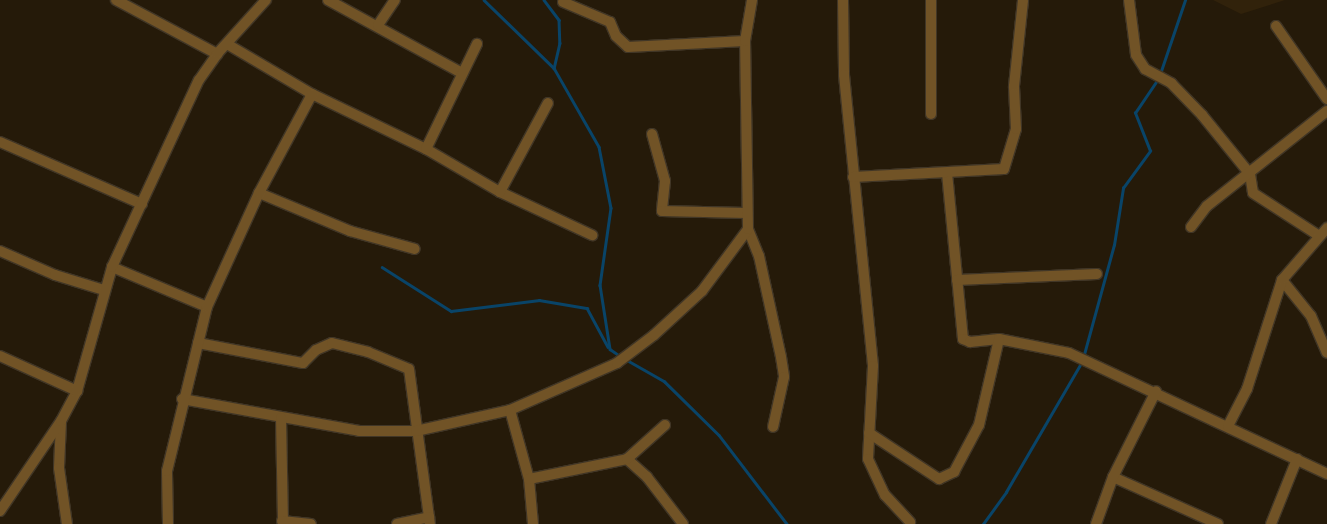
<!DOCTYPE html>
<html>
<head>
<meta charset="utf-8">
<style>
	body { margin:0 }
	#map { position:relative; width:1327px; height:524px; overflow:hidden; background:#251a09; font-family:Mulish,sans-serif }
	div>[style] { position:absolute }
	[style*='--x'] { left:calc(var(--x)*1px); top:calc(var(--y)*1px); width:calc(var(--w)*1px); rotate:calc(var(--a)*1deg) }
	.built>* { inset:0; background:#31220b }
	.stream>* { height:2.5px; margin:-1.25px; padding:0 1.25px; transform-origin:1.25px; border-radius:1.25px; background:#094468 }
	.roads { filter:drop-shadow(1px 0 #413626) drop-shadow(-1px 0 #413626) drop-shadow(0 1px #413626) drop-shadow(0 -1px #413626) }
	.minor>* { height:10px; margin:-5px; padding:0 5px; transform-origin:5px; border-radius:5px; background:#715326 }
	span { translate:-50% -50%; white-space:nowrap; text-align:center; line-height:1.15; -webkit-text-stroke:4px #251a09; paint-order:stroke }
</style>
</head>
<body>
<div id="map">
	<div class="built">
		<i style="clip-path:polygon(1213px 0,1285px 0,1241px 14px)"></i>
	</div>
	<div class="stream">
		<i style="--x:484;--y:0;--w:98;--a:44.2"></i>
		<i style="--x:554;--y:68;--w:91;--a:60.3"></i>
		<i style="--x:599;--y:147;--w:62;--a:78.9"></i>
		<i style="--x:611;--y:208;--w:78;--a:98.1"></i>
		<i style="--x:600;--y:285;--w:65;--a:81.1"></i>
		<i style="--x:610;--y:349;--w:12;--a:35"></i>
		<i style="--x:544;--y:0;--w:25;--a:53"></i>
		<i style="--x:559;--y:20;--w:23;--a:88"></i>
		<i style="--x:560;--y:43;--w:26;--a:103"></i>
		<i style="--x:1160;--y:74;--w:78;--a:-71.3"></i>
		<i style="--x:382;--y:267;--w:82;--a:32.5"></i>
		<i style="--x:451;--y:311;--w:89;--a:-7.1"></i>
		<i style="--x:539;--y:300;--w:49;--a:9.5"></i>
		<i style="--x:587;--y:308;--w:44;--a:61.7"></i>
		<i style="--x:1083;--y:358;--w:117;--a:-74.7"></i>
		<i style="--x:1114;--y:245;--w:58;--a:-81"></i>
		<i style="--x:1123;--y:188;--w:46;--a:-53.9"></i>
		<i style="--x:1150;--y:151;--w:41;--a:-111.5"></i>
		<i style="--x:1135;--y:113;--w:41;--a:-55.9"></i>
		<i style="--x:627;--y:360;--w:43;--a:29.6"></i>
		<i style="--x:664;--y:381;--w:77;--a:44.5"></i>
		<i style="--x:719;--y:435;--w:112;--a:52.6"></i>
		<i style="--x:983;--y:524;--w:39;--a:-54"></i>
		<i style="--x:1006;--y:492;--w:149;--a:-59.8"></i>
	</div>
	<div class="roads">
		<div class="minor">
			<i style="--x:116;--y:0;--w:115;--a:28.1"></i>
			<i style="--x:328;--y:0;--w:153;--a:28.6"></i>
			<i style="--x:843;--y:0;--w:75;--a:89.2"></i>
			<i style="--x:844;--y:75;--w:292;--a:84.3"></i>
			<i style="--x:873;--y:366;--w:93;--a:93.1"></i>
			<i style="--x:868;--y:459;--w:40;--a:65"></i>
			<i style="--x:885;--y:495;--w:37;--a:47"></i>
			<i style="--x:931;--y:0;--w:114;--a:90"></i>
			<i style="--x:1129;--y:0;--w:55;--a:82.7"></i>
			<i style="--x:1136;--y:55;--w:17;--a:57"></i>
			<i style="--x:1145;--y:69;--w:30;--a:28"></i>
			<i style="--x:1171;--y:83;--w:45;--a:45.9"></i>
			<i style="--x:1202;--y:115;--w:76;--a:50.9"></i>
			<i style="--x:1250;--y:174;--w:19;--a:81"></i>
			<i style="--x:1253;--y:193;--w:77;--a:32.9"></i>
			<i style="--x:563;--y:2;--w:51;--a:23.1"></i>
			<i style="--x:610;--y:22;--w:15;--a:67"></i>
			<i style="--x:616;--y:36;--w:16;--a:43"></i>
			<i style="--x:628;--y:47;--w:117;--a:-2.9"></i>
			<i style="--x:378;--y:25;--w:30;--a:-56"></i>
			<i style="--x:1276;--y:26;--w:89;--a:55.1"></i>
			<i style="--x:227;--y:44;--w:99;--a:30.5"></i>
			<i style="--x:312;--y:94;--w:127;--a:25.8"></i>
			<i style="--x:426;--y:149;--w:86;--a:30.2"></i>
			<i style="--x:500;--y:192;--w:102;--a:25.1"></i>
			<i style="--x:652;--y:134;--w:49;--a:74.5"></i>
			<i style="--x:665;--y:181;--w:30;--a:96"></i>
			<i style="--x:662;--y:211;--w:84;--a:1.4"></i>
			<i style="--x:0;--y:142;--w:155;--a:23.6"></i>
			<i style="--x:426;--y:149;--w:117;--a:-64.1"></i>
			<i style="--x:947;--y:173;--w:167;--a:84.5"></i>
			<i style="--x:963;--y:339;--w:8;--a:23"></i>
			<i style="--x:970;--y:342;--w:29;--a:-6"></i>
			<i style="--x:999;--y:339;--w:71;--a:11.3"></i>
			<i style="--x:1069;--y:353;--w:285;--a:25.1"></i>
			<i style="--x:853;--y:177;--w:151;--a:-3"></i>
			<i style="--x:1004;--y:169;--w:42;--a:-73.3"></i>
			<i style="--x:1016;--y:129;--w:43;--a:-92.7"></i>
			<i style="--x:1014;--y:86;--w:86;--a:-84"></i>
			<i style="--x:500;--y:192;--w:101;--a:-61.7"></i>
			<i style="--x:259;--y:193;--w:99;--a:22.7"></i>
			<i style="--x:350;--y:231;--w:67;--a:15.5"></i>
			<i style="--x:1191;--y:227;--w:26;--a:-53"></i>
			<i style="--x:1207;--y:206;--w:153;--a:-38.4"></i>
			<i style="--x:748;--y:229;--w:29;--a:68"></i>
			<i style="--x:759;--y:256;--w:103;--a:77.7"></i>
			<i style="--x:781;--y:357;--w:20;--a:81"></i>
			<i style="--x:784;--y:377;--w:51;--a:102.4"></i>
			<i style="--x:0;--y:251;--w:60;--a:23.6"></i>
			<i style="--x:55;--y:275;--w:51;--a:17"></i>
			<i style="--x:112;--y:267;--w:103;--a:22.8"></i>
			<i style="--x:957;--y:280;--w:140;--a:-2.5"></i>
			<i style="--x:1282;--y:280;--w:46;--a:51.1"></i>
			<i style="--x:1311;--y:316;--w:40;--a:66.6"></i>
			<i style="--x:198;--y:343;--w:107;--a:10.8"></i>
			<i style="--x:303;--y:363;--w:18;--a:-45"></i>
			<i style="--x:316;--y:350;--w:17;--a:-24"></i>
			<i style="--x:332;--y:343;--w:37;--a:14"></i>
			<i style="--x:368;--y:352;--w:44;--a:22.5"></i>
			<i style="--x:409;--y:369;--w:156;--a:82.3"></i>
			<i style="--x:0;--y:356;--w:85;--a:24.4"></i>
			<i style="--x:182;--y:399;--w:180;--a:10.2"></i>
			<i style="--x:359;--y:431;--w:57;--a:0"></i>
			<i style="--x:416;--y:431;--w:96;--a:-12.6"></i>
			<i style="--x:510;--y:410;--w:117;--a:-23.7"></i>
			<i style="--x:617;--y:363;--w:46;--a:-37.1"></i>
			<i style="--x:654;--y:335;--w:65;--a:-42.5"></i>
			<i style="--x:702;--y:291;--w:77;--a:-53.4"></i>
			<i style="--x:748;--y:229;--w:188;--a:-90.9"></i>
			<i style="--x:745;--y:41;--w:42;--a:-80.3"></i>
			<i style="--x:510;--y:410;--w:72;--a:74.6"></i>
			<i style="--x:529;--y:479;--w:45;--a:84.9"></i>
			<i style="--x:281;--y:418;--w:106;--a:88.9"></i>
			<i style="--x:61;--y:422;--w:46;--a:92.5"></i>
			<i style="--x:59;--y:468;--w:57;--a:81.9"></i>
			<i style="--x:1228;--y:426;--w:42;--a:-62.8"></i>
			<i style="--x:1247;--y:389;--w:114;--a:-72.2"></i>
			<i style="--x:1282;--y:280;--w:69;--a:-49.1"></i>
			<i style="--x:869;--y:433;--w:84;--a:33.3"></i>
			<i style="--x:939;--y:479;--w:17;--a:-25"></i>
			<i style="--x:954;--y:472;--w:53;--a:-62"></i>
			<i style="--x:979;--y:425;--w:88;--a:-76.9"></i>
			<i style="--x:627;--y:459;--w:27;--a:42"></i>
			<i style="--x:647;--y:477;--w:59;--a:52.5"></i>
			<i style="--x:1113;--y:477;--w:115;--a:24.1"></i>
			<i style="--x:529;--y:479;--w:100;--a:-11.5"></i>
			<i style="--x:627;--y:459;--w:51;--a:-41.8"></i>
			<i style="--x:0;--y:511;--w:109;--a:-55.9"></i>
			<i style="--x:61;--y:421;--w:34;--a:-62"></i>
			<i style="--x:77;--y:391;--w:129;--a:-74.2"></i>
			<i style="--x:112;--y:267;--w:206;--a:-65.1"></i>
			<i style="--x:199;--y:80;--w:32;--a:-55"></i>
			<i style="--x:217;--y:54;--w:73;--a:-47.8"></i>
			<i style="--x:282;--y:521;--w:29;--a:6"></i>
			<i style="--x:168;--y:524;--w:53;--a:-91.1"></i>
			<i style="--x:167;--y:471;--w:169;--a:-76.3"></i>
			<i style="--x:207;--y:307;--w:125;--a:-65.5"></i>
			<i style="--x:259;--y:193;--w:112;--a:-61.8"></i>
			<i style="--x:397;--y:524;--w:33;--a:-12"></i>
			<i style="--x:1096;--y:524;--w:50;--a:-70.1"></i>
			<i style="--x:1113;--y:477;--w:96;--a:-63.4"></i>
			<i style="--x:1271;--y:524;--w:70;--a:-68.2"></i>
		</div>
	</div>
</div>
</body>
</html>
